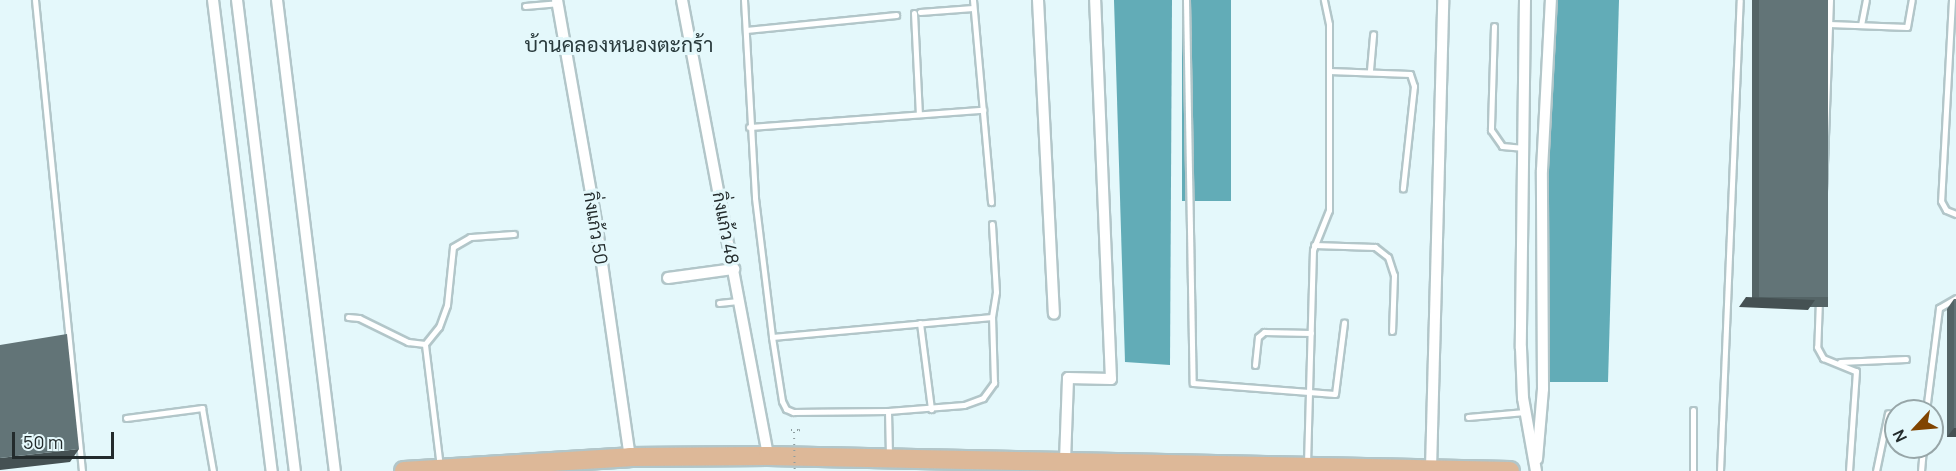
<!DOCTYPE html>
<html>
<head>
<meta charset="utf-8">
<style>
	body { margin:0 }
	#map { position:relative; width:1956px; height:471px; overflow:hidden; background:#e4f8fb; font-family:Manrope,Sarabun,sans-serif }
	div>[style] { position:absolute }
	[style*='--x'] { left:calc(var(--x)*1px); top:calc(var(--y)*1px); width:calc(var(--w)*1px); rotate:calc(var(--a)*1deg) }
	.water>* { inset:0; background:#62acb7; transform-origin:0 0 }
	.path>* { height:2px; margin-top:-1px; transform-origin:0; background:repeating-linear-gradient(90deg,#8e9d9f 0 1.5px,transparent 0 6px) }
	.roads { filter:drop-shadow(2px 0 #b2c6c9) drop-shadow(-2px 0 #b2c6c9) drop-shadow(0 2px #b2c6c9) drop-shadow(0 -2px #b2c6c9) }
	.service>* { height:5px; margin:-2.5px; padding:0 2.5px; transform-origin:2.5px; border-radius:2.5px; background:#fff }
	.minor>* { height:10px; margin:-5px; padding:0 5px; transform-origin:5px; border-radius:5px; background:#fff }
	.primary>* { height:18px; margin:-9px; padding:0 9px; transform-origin:9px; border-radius:9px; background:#ddb898 }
	.path-bridge>* { height:2px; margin-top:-1px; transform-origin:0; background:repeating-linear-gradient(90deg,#8e9d9f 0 1.5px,transparent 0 6px) }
	.wall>* { inset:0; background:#546466; transform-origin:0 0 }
	.shaded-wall>* { inset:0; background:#455153 }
	.building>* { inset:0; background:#627477; transform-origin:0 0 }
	span { translate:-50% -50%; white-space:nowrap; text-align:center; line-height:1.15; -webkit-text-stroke:6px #e4f8fb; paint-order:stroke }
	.street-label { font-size:18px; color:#232b2c }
	.quarter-label { font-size:21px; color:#2a3b3d }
	.north { position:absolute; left:1884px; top:399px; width:60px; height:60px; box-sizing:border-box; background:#e4f8fb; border:2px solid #97a6a8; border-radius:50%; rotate:244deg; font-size:16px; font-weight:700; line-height:24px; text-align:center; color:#232b2c }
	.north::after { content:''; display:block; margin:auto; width:21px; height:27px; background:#804400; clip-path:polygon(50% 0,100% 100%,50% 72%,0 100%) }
	.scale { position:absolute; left:12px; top:432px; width:102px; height:27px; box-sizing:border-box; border:3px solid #232b2c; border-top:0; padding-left:8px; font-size:18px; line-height:21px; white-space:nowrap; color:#232b2c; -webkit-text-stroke:4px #e4f8fb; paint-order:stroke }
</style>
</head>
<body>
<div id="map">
	<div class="water">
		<i style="clip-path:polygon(1114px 0,1172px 0,1170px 365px,1125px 362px)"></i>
		<i style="left:1182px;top:0;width:49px;height:201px"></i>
		<i style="clip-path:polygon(1545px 0,1619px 0,1608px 382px,1549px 382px,1541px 342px)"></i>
	</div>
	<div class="path">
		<i style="--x:791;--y:430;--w:9;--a:0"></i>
		<i style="--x:800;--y:430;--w:6;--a:162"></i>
	</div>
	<div class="roads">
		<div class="service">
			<i style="--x:35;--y:0;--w:473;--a:84.3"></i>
			<i style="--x:744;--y:0;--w:198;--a:86.8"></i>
			<i style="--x:755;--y:198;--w:140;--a:83"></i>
			<i style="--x:772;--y:337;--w:65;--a:81.1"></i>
			<i style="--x:782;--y:401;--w:9;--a:63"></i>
			<i style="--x:786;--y:409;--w:8;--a:23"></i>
			<i style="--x:793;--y:412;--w:95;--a:-0.6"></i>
			<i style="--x:888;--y:411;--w:76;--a:-4.5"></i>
			<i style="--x:964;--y:405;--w:20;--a:-20"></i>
			<i style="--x:983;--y:398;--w:19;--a:-54"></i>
			<i style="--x:994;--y:383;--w:66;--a:-91.7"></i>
			<i style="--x:992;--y:317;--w:221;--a:174.8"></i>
			<i style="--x:973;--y:0;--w:203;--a:84.9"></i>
			<i style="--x:1186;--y:0;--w:383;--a:89"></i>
			<i style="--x:1193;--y:383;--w:142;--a:4.4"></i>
			<i style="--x:1335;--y:394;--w:72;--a:-82.8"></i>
			<i style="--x:1830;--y:0;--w:347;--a:92.1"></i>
			<i style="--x:1817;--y:347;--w:13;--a:61"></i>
			<i style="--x:1823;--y:358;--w:35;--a:22"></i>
			<i style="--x:1856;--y:371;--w:100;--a:94"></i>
			<i style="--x:1952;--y:0;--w:201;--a:93.1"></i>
			<i style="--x:1941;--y:201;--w:10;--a:61"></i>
			<i style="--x:1946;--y:210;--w:11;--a:22"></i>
			<i style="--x:525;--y:6;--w:32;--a:-5"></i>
			<i style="--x:920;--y:12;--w:53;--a:-4.3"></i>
			<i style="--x:914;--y:13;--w:101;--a:87.2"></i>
			<i style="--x:1829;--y:24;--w:78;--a:2.2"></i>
			<i style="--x:1907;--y:27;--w:27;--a:-80"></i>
			<i style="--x:1861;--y:25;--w:25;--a:-79"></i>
			<i style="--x:1494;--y:26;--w:104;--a:91.7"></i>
			<i style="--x:1491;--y:130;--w:19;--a:55"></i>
			<i style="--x:1502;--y:146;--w:22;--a:5"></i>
			<i style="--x:746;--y:30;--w:151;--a:-5.7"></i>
			<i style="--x:1370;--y:70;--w:36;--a:-85"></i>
			<i style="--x:1329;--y:71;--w:81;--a:2.1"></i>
			<i style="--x:1410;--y:74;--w:13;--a:72"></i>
			<i style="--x:1414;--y:86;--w:103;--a:96.2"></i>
			<i style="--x:749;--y:127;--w:235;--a:-4.2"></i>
			<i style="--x:1314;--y:245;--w:61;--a:1.9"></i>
			<i style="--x:1375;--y:247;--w:16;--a:38"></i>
			<i style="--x:1388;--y:257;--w:19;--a:72"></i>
			<i style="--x:1394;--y:275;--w:56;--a:92"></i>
			<i style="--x:719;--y:303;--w:19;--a:-6"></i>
			<i style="--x:348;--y:317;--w:11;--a:5"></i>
			<i style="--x:359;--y:318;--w:55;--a:26.1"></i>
			<i style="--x:408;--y:342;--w:17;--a:7"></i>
			<i style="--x:992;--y:317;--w:25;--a:-81"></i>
			<i style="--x:996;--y:292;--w:68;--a:-93.4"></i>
			<i style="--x:920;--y:323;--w:87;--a:82.7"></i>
			<i style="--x:1840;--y:362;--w:66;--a:-2.6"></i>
			<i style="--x:1255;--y:365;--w:28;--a:-84"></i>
			<i style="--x:1258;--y:337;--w:8;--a:-40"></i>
			<i style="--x:1264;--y:332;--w:47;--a:1.2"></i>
			<i style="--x:888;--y:411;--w:44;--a:88.7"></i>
			<i style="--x:1926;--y:411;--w:104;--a:-82.8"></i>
			<i style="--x:1939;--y:308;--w:20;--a:-30"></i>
			<i style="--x:1468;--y:417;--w:57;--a:-5"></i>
			<i style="--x:126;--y:418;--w:77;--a:-7.5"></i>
			<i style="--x:202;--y:408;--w:64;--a:80.1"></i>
			<i style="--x:1307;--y:464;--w:214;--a:-88.4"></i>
			<i style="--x:1313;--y:250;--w:43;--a:-68.2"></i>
			<i style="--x:1329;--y:210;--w:186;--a:-90"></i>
			<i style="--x:1329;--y:24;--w:25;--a:-102"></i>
			<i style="--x:440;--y:467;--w:124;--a:-97"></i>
			<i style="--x:425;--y:344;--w:22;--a:-51"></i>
			<i style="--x:439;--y:327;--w:23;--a:-70"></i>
			<i style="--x:447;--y:305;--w:58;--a:-84.1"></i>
			<i style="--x:453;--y:247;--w:20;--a:-30"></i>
			<i style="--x:470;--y:237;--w:44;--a:-3.9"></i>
			<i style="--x:1693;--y:471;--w:61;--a:-90"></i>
			<i style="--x:1720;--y:471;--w:471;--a:-87.6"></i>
			<i style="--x:1876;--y:471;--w:59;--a:-78.3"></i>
			<i style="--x:1921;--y:471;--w:24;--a:-85"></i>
		</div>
		<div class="minor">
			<i style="--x:213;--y:0;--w:475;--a:82.9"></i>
			<i style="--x:237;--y:0;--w:475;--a:83"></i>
			<i style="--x:277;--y:0;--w:475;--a:83"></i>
			<i style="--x:557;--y:0;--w:225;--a:80"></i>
			<i style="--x:596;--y:222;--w:237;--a:81.8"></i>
			<i style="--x:682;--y:0;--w:464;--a:79.3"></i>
			<i style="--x:1038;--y:0;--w:314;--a:87.1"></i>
			<i style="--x:1525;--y:0;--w:348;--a:90.7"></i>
			<i style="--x:1521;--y:348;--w:50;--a:87.7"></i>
			<i style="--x:1523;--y:398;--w:74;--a:79.9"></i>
			<i style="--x:668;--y:278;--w:67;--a:-7.8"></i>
			<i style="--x:1537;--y:459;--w:70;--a:-85.1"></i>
			<i style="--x:1543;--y:389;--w:219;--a:-90.3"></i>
			<i style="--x:1542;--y:170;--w:170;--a:-87"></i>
			<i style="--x:1065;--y:461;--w:83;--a:-87.9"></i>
			<i style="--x:1068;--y:378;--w:43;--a:1.3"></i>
			<i style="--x:1111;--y:379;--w:379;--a:-92.4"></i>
			<i style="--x:1431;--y:469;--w:469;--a:-88.5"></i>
		</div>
		<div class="primary">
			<i style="--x:404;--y:471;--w:226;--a:-3.5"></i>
			<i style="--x:630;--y:457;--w:138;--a:-0.4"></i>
			<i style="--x:768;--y:456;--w:742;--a:1.16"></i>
		</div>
	</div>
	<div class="path-bridge">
		<i style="--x:794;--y:432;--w:39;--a:89"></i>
	</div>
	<div class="wall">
		<i style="left:1752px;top:0;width:76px;height:307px"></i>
		<i style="clip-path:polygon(1954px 299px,1956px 437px,1947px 437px,1947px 309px)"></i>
	</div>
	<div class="shaded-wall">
		<i style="clip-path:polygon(1746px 297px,1815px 300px,1808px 310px,1739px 307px)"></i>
		<i style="clip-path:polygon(1954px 428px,1956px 428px,1956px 437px,1947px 437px)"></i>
		<i style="clip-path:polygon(79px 449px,70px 462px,0 470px,0 458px)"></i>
	</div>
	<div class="building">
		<i style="left:1759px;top:0;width:69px;height:297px"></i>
		<i style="left:1954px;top:299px;width:2px;height:129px"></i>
		<i style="clip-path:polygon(67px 334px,79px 449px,0 458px,0 345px)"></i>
	</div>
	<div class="street-label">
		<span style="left:596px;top:228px;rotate:81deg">กิ่งแก้ว 50</span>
		<span style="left:726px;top:228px;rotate:79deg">กิ่งแก้ว 48</span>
	</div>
	<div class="quarter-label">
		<span style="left:619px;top:44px">บ้านคลองหนองตะกร้า</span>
	</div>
	<div class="north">N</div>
	<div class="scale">50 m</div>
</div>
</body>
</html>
